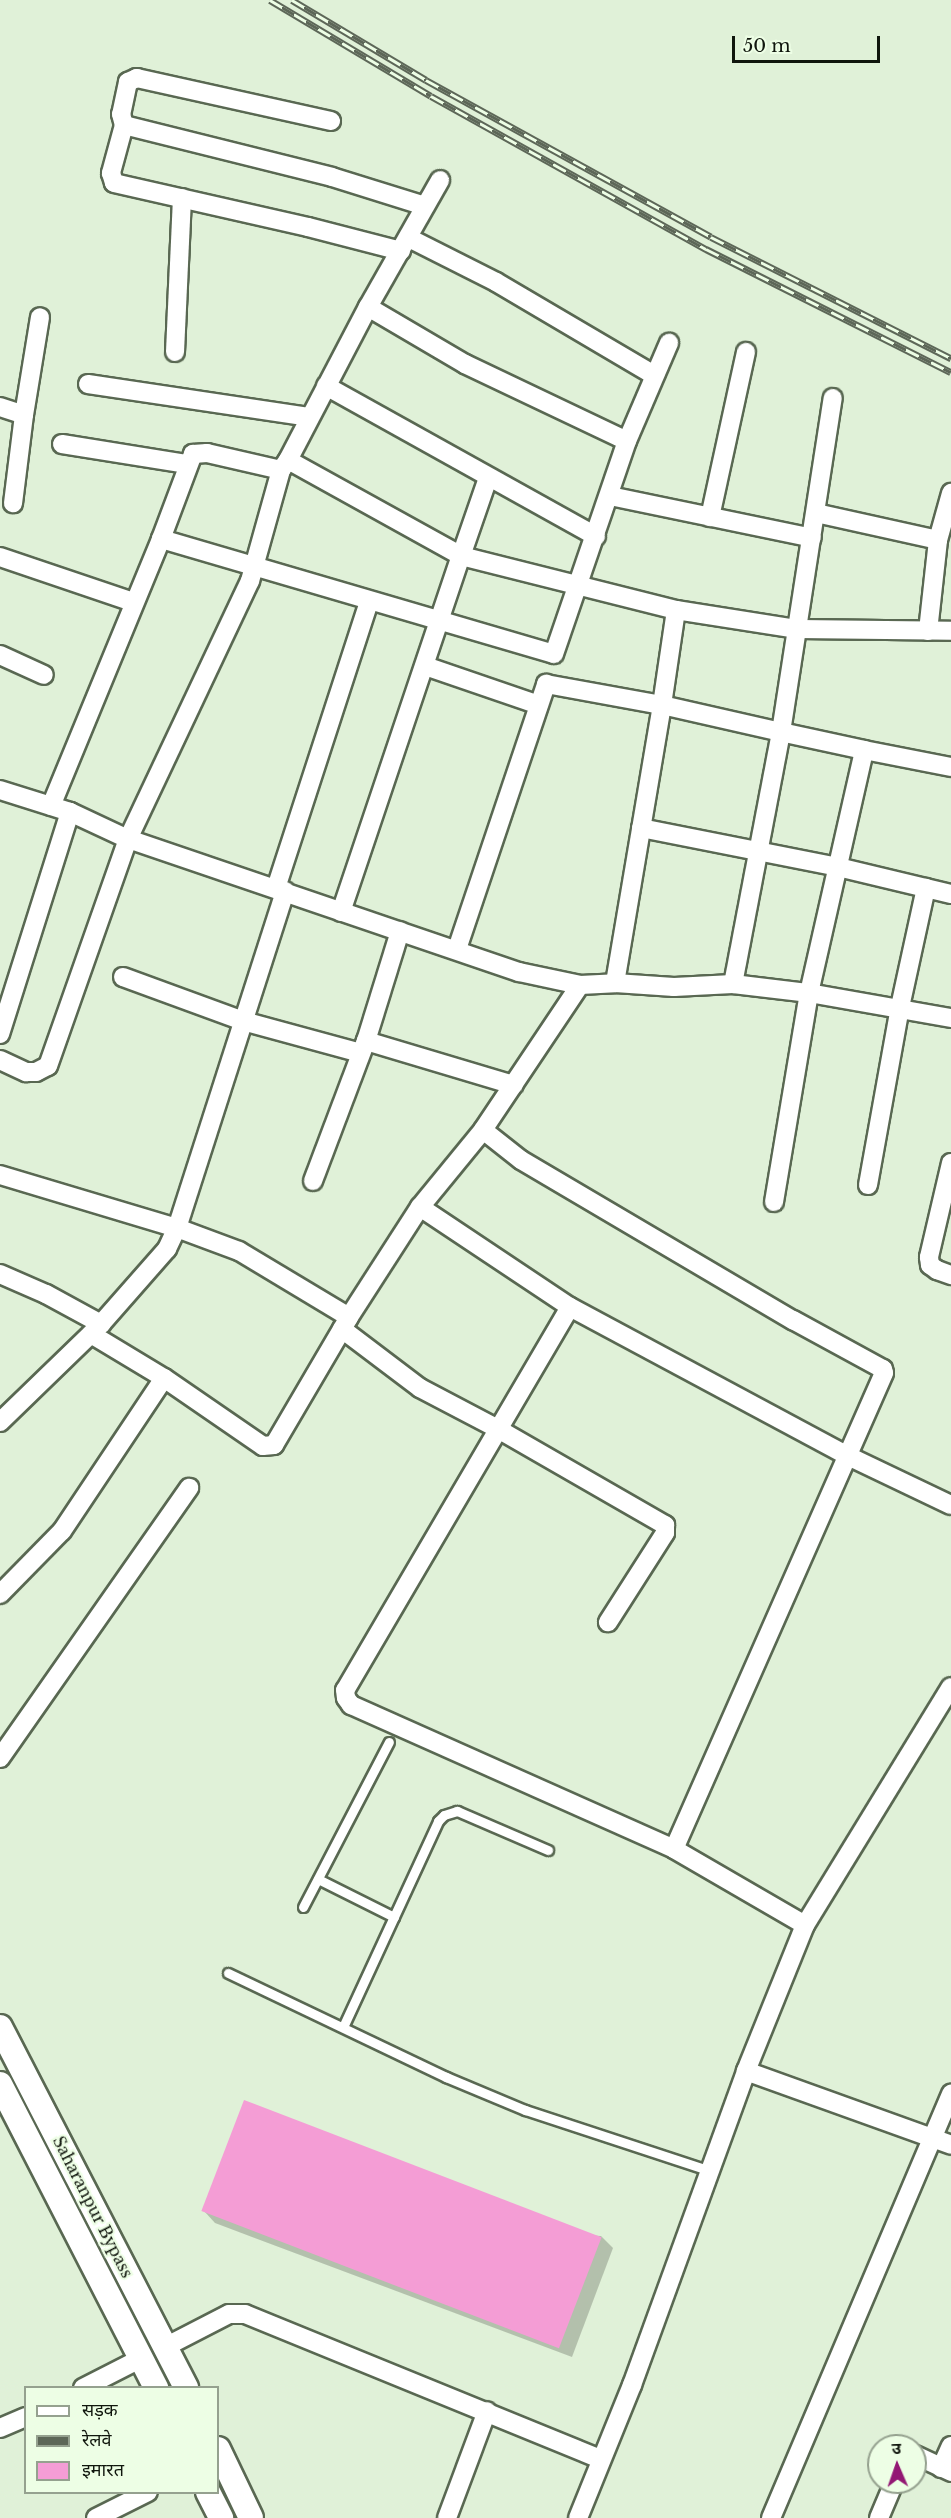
<!DOCTYPE html>
<html>
<head>
<meta charset="utf-8">
<style>
	body { margin:0 }
	#map { position:relative; width:951px; height:2518px; overflow:hidden; background:#e0f1d8; font-family:"Libre Baskerville","Noto Sans Devanagari",serif }
	div>[style] { position:absolute }
	[style*='--x'] { left:calc(var(--x)*1px); top:calc(var(--y)*1px); width:calc(var(--w)*1px); rotate:calc(var(--a)*1deg) }
	.shadow>* { inset:0; background:#0003 }
	.building>* { inset:0; background:#f49dd5; transform-origin:0 0 }
	.roads { filter:drop-shadow(2px 0 #596852) drop-shadow(-2px 0 #596852) drop-shadow(0 2px #596852) drop-shadow(0 -2px #596852) }
	.lane>* { height:9px; margin:-4.5px; padding:0 4.5px; transform-origin:4.5px; border-radius:4.5px; background:#fff }
	.street>* { height:18px; margin:-9px; padding:0 9px; transform-origin:9px; border-radius:9px; background:#fff }
	.secondary>* { height:24px; margin:-12px; padding:0 12px; transform-origin:12px; border-radius:12px; background:#fff }
	.rail>* { height:7px; margin-top:-3.5px; transform-origin:0; background:repeating-linear-gradient(90deg,#edfee5 0 14px,#5d6758 0 28px); box-sizing:border-box; border-block:2px solid #5d6758 }
	span { translate:-50% -50%; white-space:nowrap; text-align:center; line-height:1.15; -webkit-text-stroke:4.5px #edfee5; paint-order:stroke }
	.street-label { font-size:16px; color:#10160d }
	.legend { position:absolute; left:24px; top:2386px; width:195px; height:108px; box-sizing:border-box; background:#edfee5; border:2px solid #95a18f; margin:0; padding:8px 10px; list-style:none; font-size:18px; color:#10160d }
	.legend li { display:flex; align-items:center; gap:12px; height:30px }
	.legend b { width:30px; border:2px solid #95a18f }
	.north { position:absolute; left:867px; top:2434px; width:60px; height:60px; box-sizing:border-box; background:#edfee5; border:2px solid #95a18f; border-radius:50%; rotate:358deg; font-size:16px; font-weight:700; line-height:24px; text-align:center; color:#10160d }
	.north::after { content:''; display:block; margin:auto; width:21px; height:27px; background:#931874; clip-path:polygon(50% 0,100% 100%,50% 72%,0 100%) }
	.scale { position:absolute; left:732px; top:36px; width:148px; height:27px; box-sizing:border-box; border:3px solid #10160d; border-top:0; padding-left:8px; font-size:18px; line-height:21px; white-space:nowrap; color:#10160d; -webkit-text-stroke:4px #edfee5; paint-order:stroke }
</style>
</head>
<body>
<div id="map">
	<div class="shadow">
		<i style="clip-path:polygon(204px 2211px,601px 2236px,613px 2248px,572px 2357px,215px 2223px)"></i>
	</div>
	<div class="building">
		<i style="left:244px;top:2100px;width:383px;height:119px;rotate:21deg"></i>
	</div>
	<div class="roads">
		<div class="lane">
			<i style="--x:318;--y:1879;--w:85;--a:26.6"></i>
			<i style="--x:303;--y:1907;--w:186;--a:-62.5"></i>
			<i style="--x:228;--y:1973;--w:242;--a:25.5"></i>
			<i style="--x:446;--y:2077;--w:86;--a:22.7"></i>
			<i style="--x:525;--y:2110;--w:195;--a:18.2"></i>
			<i style="--x:343;--y:2027;--w:227;--a:-65.2"></i>
			<i style="--x:438;--y:1821;--w:8;--a:-45"></i>
			<i style="--x:444;--y:1815;--w:14;--a:-17"></i>
			<i style="--x:457;--y:1811;--w:99;--a:23.2"></i>
		</div>
		<div class="street">
			<i style="--x:331;--y:121;--w:199;--a:-167.5"></i>
			<i style="--x:137;--y:78;--w:10;--a:156"></i>
			<i style="--x:128;--y:82;--w:33;--a:102"></i>
			<i style="--x:121;--y:114;--w:11;--a:75"></i>
			<i style="--x:124;--y:125;--w:214;--a:14"></i>
			<i style="--x:332;--y:177;--w:97;--a:17.3"></i>
			<i style="--x:124;--y:125;--w:50;--a:105.2"></i>
			<i style="--x:111;--y:173;--w:10;--a:73"></i>
			<i style="--x:114;--y:183;--w:199;--a:12.8"></i>
			<i style="--x:308;--y:227;--w:96;--a:14.5"></i>
			<i style="--x:409;--y:238;--w:97;--a:26.8"></i>
			<i style="--x:496;--y:282;--w:183;--a:30.5"></i>
			<i style="--x:368;--y:307;--w:113;--a:30.4"></i>
			<i style="--x:465;--y:364;--w:179;--a:25.4"></i>
			<i style="--x:175;--y:352;--w:154;--a:-87.4"></i>
			<i style="--x:88;--y:384;--w:223;--a:8.5"></i>
			<i style="--x:326;--y:386;--w:309;--a:29.1"></i>
			<i style="--x:0;--y:407;--w:25;--a:18"></i>
			<i style="--x:24;--y:415;--w:89;--a:97.1"></i>
			<i style="--x:24;--y:415;--w:99;--a:-80.7"></i>
			<i style="--x:62;--y:444;--w:127;--a:9.1"></i>
			<i style="--x:288;--y:460;--w:173;--a:-62.4"></i>
			<i style="--x:368;--y:307;--w:146;--a:-60.4"></i>
			<i style="--x:610;--y:496;--w:206;--a:11.7"></i>
			<i style="--x:816;--y:513;--w:125;--a:12.5"></i>
			<i style="--x:710;--y:517;--w:169;--a:-77.7"></i>
			<i style="--x:161;--y:539;--w:91;--a:-69.4"></i>
			<i style="--x:193;--y:454;--w:14;--a:-4"></i>
			<i style="--x:207;--y:453;--w:76;--a:12.9"></i>
			<i style="--x:0;--y:557;--w:140;--a:18.7"></i>
			<i style="--x:928;--y:631;--w:92;--a:-83.7"></i>
			<i style="--x:938;--y:540;--w:49;--a:-74.5"></i>
			<i style="--x:0;--y:655;--w:48;--a:24.4"></i>
			<i style="--x:425;--y:666;--w:120;--a:18.9"></i>
			<i style="--x:0;--y:790;--w:73;--a:17.4"></i>
			<i style="--x:70;--y:812;--w:64;--a:25"></i>
			<i style="--x:128;--y:839;--w:413;--a:18.8"></i>
			<i style="--x:519;--y:972;--w:62;--a:12"></i>
			<i style="--x:580;--y:985;--w:35;--a:-3"></i>
			<i style="--x:615;--y:983;--w:59;--a:3.9"></i>
			<i style="--x:674;--y:987;--w:59;--a:-2.9"></i>
			<i style="--x:733;--y:984;--w:77;--a:6.8"></i>
			<i style="--x:809;--y:993;--w:144;--a:10"></i>
			<i style="--x:51;--y:806;--w:289;--a:-67.6"></i>
			<i style="--x:161;--y:539;--w:409;--a:16.3"></i>
			<i style="--x:554;--y:654;--w:225;--a:-71.1"></i>
			<i style="--x:627;--y:441;--w:107;--a:-66.8"></i>
			<i style="--x:641;--y:828;--w:201;--a:11.2"></i>
			<i style="--x:838;--y:867;--w:116;--a:13.4"></i>
			<i style="--x:276;--y:888;--w:302;--a:-72"></i>
			<i style="--x:341;--y:912;--w:376;--a:-71.4"></i>
			<i style="--x:461;--y:556;--w:222;--a:14.1"></i>
			<i style="--x:676;--y:610;--w:123;--a:8.9"></i>
			<i style="--x:798;--y:629;--w:153;--a:0.7"></i>
			<i style="--x:457;--y:949;--w:280;--a:-71.4"></i>
			<i style="--x:546;--y:684;--w:118;--a:10.3"></i>
			<i style="--x:662;--y:705;--w:96;--a:-81.6"></i>
			<i style="--x:123;--y:977;--w:128;--a:20.1"></i>
			<i style="--x:243;--y:1021;--w:122;--a:15.2"></i>
			<i style="--x:615;--y:983;--w:282;--a:-80.4"></i>
			<i style="--x:662;--y:705;--w:122;--a:12.8"></i>
			<i style="--x:781;--y:732;--w:338;--a:-81.2"></i>
			<i style="--x:733;--y:984;--w:257;--a:-79.2"></i>
			<i style="--x:781;--y:732;--w:85;--a:12.2"></i>
			<i style="--x:580;--y:985;--w:174;--a:123.8"></i>
			<i style="--x:483;--y:1130;--w:48;--a:38.3"></i>
			<i style="--x:521;--y:1160;--w:316;--a:30.5"></i>
			<i style="--x:793;--y:1320;--w:102;--a:28.6"></i>
			<i style="--x:883;--y:1369;--w:4;--a:76"></i>
			<i style="--x:884;--y:1373;--w:520;--a:113.81"></i>
			<i style="--x:674;--y:1849;--w:151;--a:30.1"></i>
			<i style="--x:0;--y:1034;--w:233;--a:-72.5"></i>
			<i style="--x:366;--y:1041;--w:154;--a:16.6"></i>
			<i style="--x:0;--y:1060;--w:29;--a:25"></i>
			<i style="--x:26;--y:1072;--w:10;--a:0"></i>
			<i style="--x:36;--y:1072;--w:13;--a:-27"></i>
			<i style="--x:48;--y:1066;--w:241;--a:-70.6"></i>
			<i style="--x:128;--y:839;--w:285;--a:-64.7"></i>
			<i style="--x:250;--y:581;--w:115;--a:-74.4"></i>
			<i style="--x:281;--y:470;--w:12;--a:-55"></i>
			<i style="--x:288;--y:460;--w:198;--a:29"></i>
			<i style="--x:461;--y:556;--w:83;--a:-70.9"></i>
			<i style="--x:951;--y:1163;--w:97;--a:103.2"></i>
			<i style="--x:929;--y:1257;--w:8;--a:83"></i>
			<i style="--x:930;--y:1265;--w:9;--a:36"></i>
			<i style="--x:937;--y:1270;--w:15;--a:20"></i>
			<i style="--x:0;--y:1175;--w:185;--a:16.7"></i>
			<i style="--x:177;--y:1228;--w:66;--a:20.4"></i>
			<i style="--x:239;--y:1251;--w:128;--a:31"></i>
			<i style="--x:313;--y:1181;--w:150;--a:-69.3"></i>
			<i style="--x:366;--y:1041;--w:115;--a:-72.8"></i>
			<i style="--x:868;--y:1185;--w:181;--a:-79.8"></i>
			<i style="--x:900;--y:1007;--w:122;--a:-77.7"></i>
			<i style="--x:774;--y:1202;--w:212;--a:-80.5"></i>
			<i style="--x:809;--y:993;--w:249;--a:-77.2"></i>
			<i style="--x:864;--y:750;--w:89;--a:11.1"></i>
			<i style="--x:420;--y:1207;--w:180;--a:33.7"></i>
			<i style="--x:570;--y:1307;--w:313;--a:28.2"></i>
			<i style="--x:846;--y:1455;--w:116;--a:25.5"></i>
			<i style="--x:0;--y:1274;--w:50;--a:23.5"></i>
			<i style="--x:46;--y:1294;--w:63;--a:28.6"></i>
			<i style="--x:570;--y:1307;--w:444;--a:120.4"></i>
			<i style="--x:345;--y:1690;--w:8;--a:83"></i>
			<i style="--x:346;--y:1698;--w:9;--a:54"></i>
			<i style="--x:351;--y:1705;--w:354;--a:24"></i>
			<i style="--x:342;--y:1329;--w:98;--a:37.1"></i>
			<i style="--x:420;--y:1388;--w:88;--a:27.7"></i>
			<i style="--x:498;--y:1429;--w:193;--a:29.9"></i>
			<i style="--x:665;--y:1525;--w:8;--a:90"></i>
			<i style="--x:665;--y:1533;--w:106;--a:122.6"></i>
			<i style="--x:91;--y:1334;--w:85;--a:31.1"></i>
			<i style="--x:164;--y:1378;--w:120;--a:34.5"></i>
			<i style="--x:263;--y:1446;--w:11;--a:-5"></i>
			<i style="--x:274;--y:1445;--w:148;--a:-59.6"></i>
			<i style="--x:349;--y:1317;--w:131;--a:-57.2"></i>
			<i style="--x:420;--y:1207;--w:99;--a:-50.7"></i>
			<i style="--x:0;--y:1422;--w:141;--a:-44.1"></i>
			<i style="--x:101;--y:1324;--w:100;--a:-48.7"></i>
			<i style="--x:167;--y:1249;--w:23;--a:-65"></i>
			<i style="--x:177;--y:1228;--w:354;--a:-72.2"></i>
			<i style="--x:0;--y:1594;--w:88;--a:-45.5"></i>
			<i style="--x:62;--y:1531;--w:184;--a:-56.3"></i>
			<i style="--x:0;--y:1758;--w:330;--a:-55"></i>
			<i style="--x:746;--y:2071;--w:218;--a:19.8"></i>
			<i style="--x:165;--y:2347;--w:72;--a:-27.3"></i>
			<i style="--x:229;--y:2314;--w:16;--a:0"></i>
			<i style="--x:245;--y:2314;--w:384;--a:22.2"></i>
			<i style="--x:83;--y:2388;--w:66;--a:-27"></i>
			<i style="--x:0;--y:2428;--w:28;--a:-23"></i>
			<i style="--x:915;--y:2455;--w:40;--a:25"></i>
			<i style="--x:941;--y:2468;--w:24;--a:-66"></i>
			<i style="--x:96;--y:2518;--w:58;--a:-26.6"></i>
			<i style="--x:447;--y:2518;--w:114;--a:-69.5"></i>
			<i style="--x:578;--y:2518;--w:144;--a:-67.9"></i>
			<i style="--x:632;--y:2385;--w:334;--a:-70"></i>
			<i style="--x:746;--y:2071;--w:157;--a:-68"></i>
			<i style="--x:805;--y:1925;--w:279;--a:-58.5"></i>
			<i style="--x:771;--y:2518;--w:461;--a:-67"></i>
			<i style="--x:879;--y:2518;--w:39;--a:-67"></i>
		</div>
		<div class="secondary">
			<i style="--x:0;--y:2027;--w:406;--a:62.7"></i>
			<i style="--x:0;--y:2084;--w:342;--a:62.8"></i>
			<i style="--x:218;--y:2449;--w:76;--a:64.4"></i>
			<i style="--x:208;--y:2492;--w:29;--a:63"></i>
		</div>
	</div>
	<div class="rail">
		<i style="--x:270;--y:0;--w:187;--a:30.8"></i>
		<i style="--x:431;--y:96;--w:315;--a:29.1"></i>
		<i style="--x:706;--y:249;--w:274;--a:26.7"></i>
		<i style="--x:292;--y:0;--w:156;--a:30.8"></i>
		<i style="--x:426;--y:80;--w:325;--a:28.8"></i>
		<i style="--x:711;--y:237;--w:269;--a:26.8"></i>
	</div>
	<div class="street-label">
		<span style="left:93px;top:2207px;rotate:63deg">Saharanpur Bypass</span>
	</div>
	<ul class="legend">
	<li><b style="height:8px;background:#fff"></b>सड़क</li>
	<li><b style="height:8px;background:#5d6758"></b>रेलवे</li>
	<li><b style="height:16px;background:#f49dd5"></b>इमारत</li>
	</ul>
	<div class="north">उ</div>
	<div class="scale">50 m</div>
</div>
</body>
</html>
